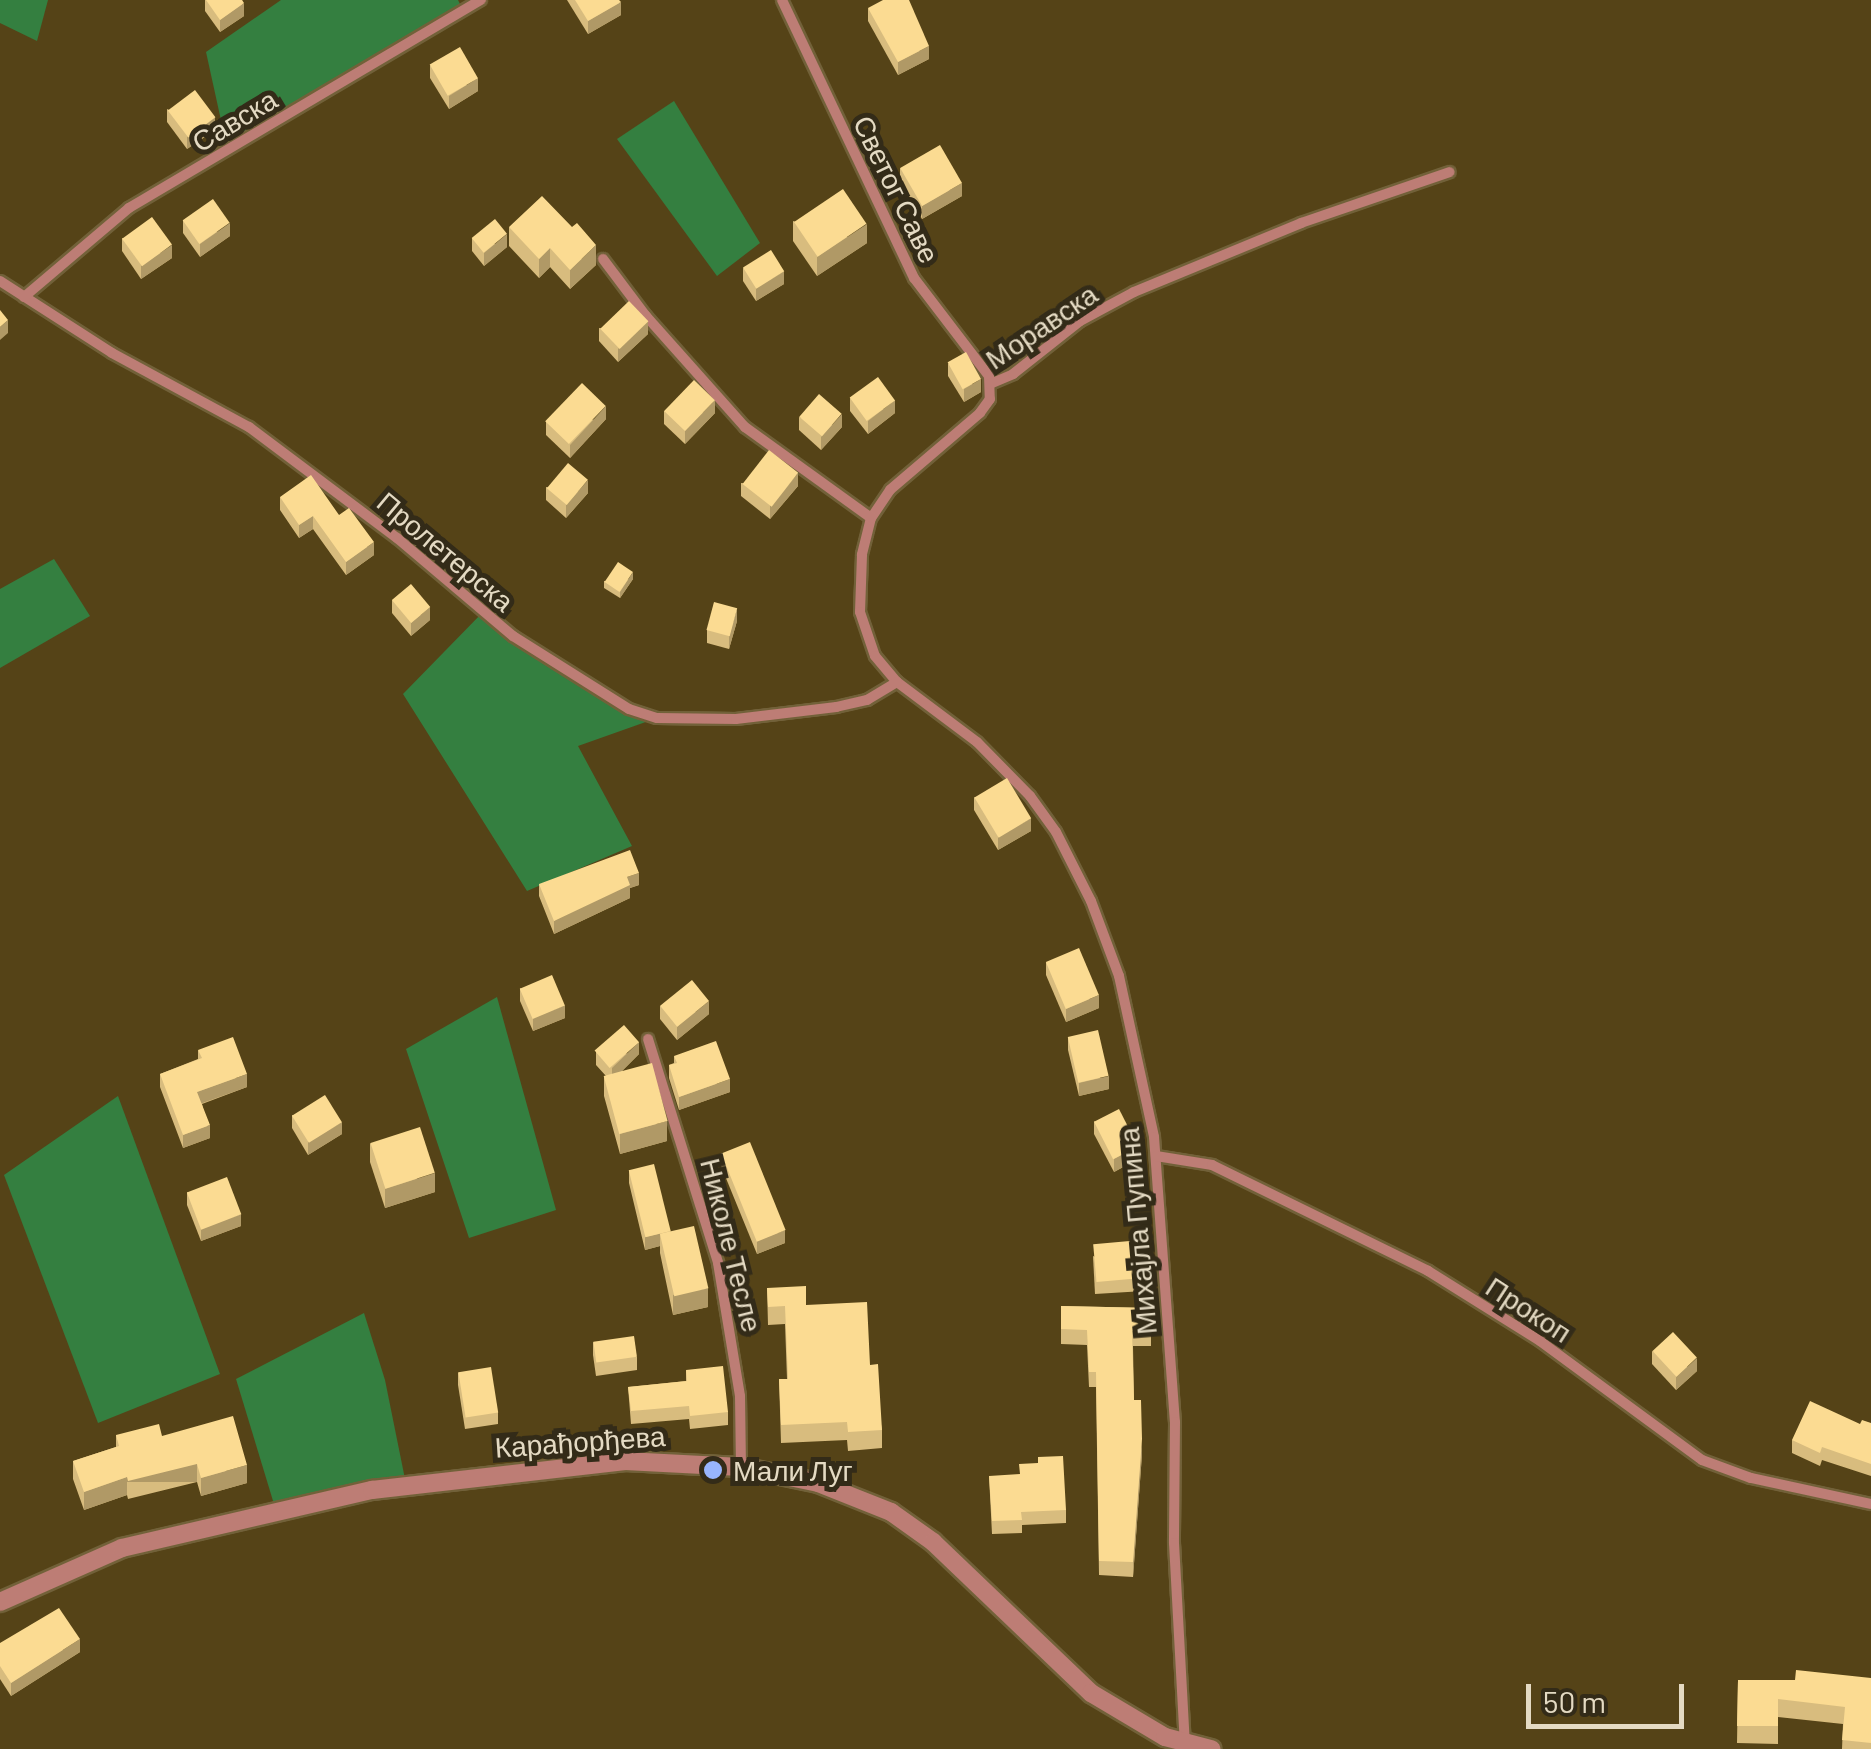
<!DOCTYPE html>
<html>
<head>
<meta charset="utf-8">
<style>
	body { margin:0 }
	#map { position:relative; width:1871px; height:1749px; overflow:hidden; background:#554317; font-family:Barlow,sans-serif }
	div>[style] { position:absolute }
	[style*='--x'] { left:calc(var(--x)*1px); top:calc(var(--y)*1px); width:calc(var(--w)*1px); rotate:calc(var(--a)*1deg) }
	.green>* { inset:0; background:#347f40 }
	.roads { filter:drop-shadow(2px 0 #726139) drop-shadow(-2px 0 #726139) drop-shadow(0 2px #726139) drop-shadow(0 -2px #726139) }
	.minor>* { height:10px; margin:-5px; padding:0 5px; transform-origin:5px; border-radius:5px; background:#bd7d75 }
	.tertiary>* { height:18px; margin:-9px; padding:0 9px; transform-origin:9px; border-radius:9px; background:#bd7d75 }
	.wall>* { inset:0; background:#d8bc7e }
	.shaded-wall>* { inset:0; background:#b09966; transform-origin:0 0 }
	.building>* { inset:0; background:#fbdb92; transform-origin:0 0 }
	.dots>* { width:28px; height:28px; translate:-50% -50%; box-sizing:border-box; border:5px solid #332b18; border-radius:50% }
	span { translate:-50% -50%; white-space:nowrap; text-align:center; line-height:1.15; -webkit-text-stroke:10px #332b18; paint-order:stroke }
	.street-label { font-size:28px; color:#e4dac3 }
	.poi-label { font-size:28px; color:#e4dac3 }
	.left { translate:0 -50%; text-align:left }
	.scale { position:absolute; left:1526px; top:1684px; width:158px; height:45px; box-sizing:border-box; border:5px solid #e4dac3; border-top:0; padding-left:12px; font-size:30px; line-height:35px; white-space:nowrap; color:#e4dac3; -webkit-text-stroke:8px #332b18; paint-order:stroke }
</style>
</head>
<body>
<div id="map">
	<div class="green">
		<i style="clip-path:polygon(0 0,48px 0,37px 41px,0 23px)"></i>
		<i style="clip-path:polygon(281px 0,458px 0,460px 4px,226px 143px,206px 52px)"></i>
		<i style="clip-path:polygon(674px 101px,760px 243px,717px 276px,617px 139px)"></i>
		<i style="clip-path:polygon(54px 559px,90px 616px,0 668px,0 589px)"></i>
		<i style="clip-path:polygon(484px 611px,577px 680px,657px 718px,578px 746px,632px 846px,527px 891px,403px 694px)"></i>
		<i style="clip-path:polygon(497px 997px,556px 1210px,469px 1238px,406px 1049px)"></i>
		<i style="clip-path:polygon(118px 1096px,220px 1374px,98px 1423px,4px 1175px)"></i>
		<i style="clip-path:polygon(364px 1313px,385px 1380px,406px 1484px,277px 1514px,236px 1379px)"></i>
	</div>
	<div class="roads">
		<div class="minor">
			<i style="--x:782;--y:0;--w:308;--a:64.6"></i>
			<i style="--x:914;--y:278;--w:123;--a:52.6"></i>
			<i style="--x:989;--y:376;--w:23;--a:88"></i>
			<i style="--x:990;--y:399;--w:17;--a:126"></i>
			<i style="--x:980;--y:413;--w:118;--a:139.5"></i>
			<i style="--x:890;--y:490;--w:34;--a:124"></i>
			<i style="--x:871;--y:518;--w:38;--a:104"></i>
			<i style="--x:862;--y:555;--w:57;--a:92"></i>
			<i style="--x:860;--y:612;--w:46;--a:71.2"></i>
			<i style="--x:875;--y:656;--w:34;--a:50"></i>
			<i style="--x:897;--y:682;--w:100;--a:36.9"></i>
			<i style="--x:977;--y:742;--w:76;--a:45.5"></i>
			<i style="--x:1030;--y:796;--w:44;--a:54.2"></i>
			<i style="--x:1056;--y:832;--w:77;--a:63.1"></i>
			<i style="--x:1091;--y:901;--w:80;--a:69.5"></i>
			<i style="--x:1119;--y:976;--w:165;--a:77.7"></i>
			<i style="--x:1154;--y:1137;--w:286;--a:85.8"></i>
			<i style="--x:1175;--y:1422;--w:121;--a:90.5"></i>
			<i style="--x:1174;--y:1543;--w:201;--a:86.9"></i>
			<i style="--x:603;--y:259;--w:71;--a:53"></i>
			<i style="--x:646;--y:316;--w:149;--a:48.3"></i>
			<i style="--x:745;--y:427;--w:155;--a:35.8"></i>
			<i style="--x:0;--y:281;--w:133;--a:32.7"></i>
			<i style="--x:112;--y:353;--w:156;--a:28.4"></i>
			<i style="--x:249;--y:427;--w:185;--a:36.9"></i>
			<i style="--x:397;--y:538;--w:152;--a:40.2"></i>
			<i style="--x:513;--y:636;--w:137;--a:32.2"></i>
			<i style="--x:629;--y:709;--w:29;--a:18"></i>
			<i style="--x:657;--y:718;--w:79;--a:0.7"></i>
			<i style="--x:736;--y:719;--w:101;--a:-6.8"></i>
			<i style="--x:836;--y:707;--w:32;--a:-13"></i>
			<i style="--x:867;--y:700;--w:35;--a:-31"></i>
			<i style="--x:24;--y:297;--w:138;--a:-40.3"></i>
			<i style="--x:129;--y:208;--w:409;--a:-30.6"></i>
			<i style="--x:990;--y:384;--w:25;--a:-23"></i>
			<i style="--x:1013;--y:374;--w:85;--a:-38.3"></i>
			<i style="--x:1080;--y:321;--w:61;--a:-28.2"></i>
			<i style="--x:1134;--y:292;--w:181;--a:-22.4"></i>
			<i style="--x:1301;--y:223;--w:157;--a:-18.9"></i>
			<i style="--x:648;--y:1039;--w:235;--a:72.6"></i>
			<i style="--x:718;--y:1263;--w:135;--a:80.6"></i>
			<i style="--x:740;--y:1396;--w:71;--a:89.2"></i>
			<i style="--x:1156;--y:1156;--w:57;--a:9.1"></i>
			<i style="--x:1212;--y:1165;--w:241;--a:26.1"></i>
			<i style="--x:1428;--y:1271;--w:132;--a:32"></i>
			<i style="--x:1540;--y:1341;--w:201;--a:36.3"></i>
			<i style="--x:1702;--y:1460;--w:52;--a:20.2"></i>
			<i style="--x:1751;--y:1478;--w:123;--a:12.2"></i>
		</div>
		<div class="tertiary">
			<i style="--x:0;--y:1602;--w:133;--a:-23.9"></i>
			<i style="--x:122;--y:1548;--w:257;--a:-13.1"></i>
			<i style="--x:372;--y:1490;--w:255;--a:-6.5"></i>
			<i style="--x:625;--y:1461;--w:116;--a:3"></i>
			<i style="--x:741;--y:1467;--w:79;--a:11.7"></i>
			<i style="--x:818;--y:1483;--w:79;--a:21.7"></i>
			<i style="--x:891;--y:1512;--w:52;--a:35.5"></i>
			<i style="--x:933;--y:1542;--w:219;--a:43.7"></i>
			<i style="--x:1091;--y:1693;--w:86;--a:30.7"></i>
			<i style="--x:1165;--y:1737;--w:48;--a:14.6"></i>
		</div>
	</div>
	<div class="wall">
		<i style="clip-path:polygon(205px 0,242px 0,244px 16px,220px 32px,205px 11px)"></i>
		<i style="clip-path:polygon(567px 0,619px 0,621px 15px,588px 34px)"></i>
		<i style="clip-path:polygon(868px 8px,929px 59px,898px 75px,868px 21px)"></i>
		<i style="clip-path:polygon(430px 65px,478px 91px,449px 109px,430px 78px)"></i>
		<i style="clip-path:polygon(167px 109px,215px 130px,187px 149px,167px 122px)"></i>
		<i style="clip-path:polygon(900px 168px,962px 196px,922px 219px,900px 181px)"></i>
		<i style="clip-path:polygon(183px 220px,230px 236px,200px 257px,183px 233px)"></i>
		<i style="clip-path:polygon(793px 221px,867px 243px,817px 276px,793px 241px)"></i>
		<i style="clip-path:polygon(509px 227px,596px 265px,570px 289px,550px 267px,539px 278px,509px 246px)"></i>
		<i style="clip-path:polygon(122px 238px,172px 258px,141px 279px,122px 251px)"></i>
		<i style="clip-path:polygon(472px 238px,507px 247px,484px 266px,472px 251px)"></i>
		<i style="clip-path:polygon(743px 268px,784px 284px,756px 301px,743px 281px)"></i>
		<i style="clip-path:polygon(599px 328px,648px 334px,618px 362px,599px 341px)"></i>
		<i style="clip-path:polygon(948px 363px,981px 392px,964px 402px,948px 376px)"></i>
		<i style="clip-path:polygon(850px 398px,895px 413px,868px 434px,850px 411px)"></i>
		<i style="clip-path:polygon(664px 411px,715px 413px,685px 444px,664px 424px)"></i>
		<i style="clip-path:polygon(799px 417px,842px 427px,821px 450px,799px 430px)"></i>
		<i style="clip-path:polygon(606px 419px,570px 458px,546px 435px,546px 422px)"></i>
		<i style="clip-path:polygon(741px 483px,798px 486px,770px 519px,741px 496px)"></i>
		<i style="clip-path:polygon(546px 487px,588px 493px,566px 518px,546px 500px)"></i>
		<i style="clip-path:polygon(280px 497px,339px 515px,374px 555px,346px 575px,313px 529px,299px 538px,280px 510px)"></i>
		<i style="clip-path:polygon(633px 579px,620px 598px,604px 588px,604px 581px)"></i>
		<i style="clip-path:polygon(392px 600px,430px 620px,411px 636px,392px 613px)"></i>
		<i style="clip-path:polygon(737px 621px,729px 649px,707px 643px,707px 630px)"></i>
		<i style="clip-path:polygon(974px 797px,1031px 831px,998px 850px,974px 810px)"></i>
		<i style="clip-path:polygon(539px 884px,639px 885px,630px 888px,630px 898px,554px 934px,539px 896px)"></i>
		<i style="clip-path:polygon(1046px 962px,1099px 1008px,1066px 1022px,1046px 975px)"></i>
		<i style="clip-path:polygon(520px 988px,565px 1018px,533px 1031px,520px 1001px)"></i>
		<i style="clip-path:polygon(660px 1006px,709px 1014px,677px 1040px,660px 1019px)"></i>
		<i style="clip-path:polygon(1068px 1037px,1109px 1089px,1079px 1096px,1068px 1050px)"></i>
		<i style="clip-path:polygon(198px 1050px,247px 1087px,202px 1104px,210px 1138px,183px 1148px,160px 1087px,160px 1074px,198px 1059px)"></i>
		<i style="clip-path:polygon(596px 1052px,639px 1054px,622px 1071px,667px 1141px,620px 1154px,604px 1096px,604px 1076px,606px 1076px,596px 1065px)"></i>
		<i style="clip-path:polygon(674px 1056px,730px 1092px,679px 1110px,669px 1078px,669px 1065px,674px 1063px)"></i>
		<i style="clip-path:polygon(292px 1115px,342px 1134px,308px 1155px,292px 1128px)"></i>
		<i style="clip-path:polygon(1094px 1121px,1138px 1159px,1114px 1172px,1094px 1134px)"></i>
		<i style="clip-path:polygon(370px 1143px,435px 1192px,385px 1208px,370px 1162px)"></i>
		<i style="clip-path:polygon(721px 1153px,785px 1243px,757px 1254px,721px 1166px)"></i>
		<i style="clip-path:polygon(629px 1170px,671px 1232px,708px 1307px,673px 1315px,660px 1253px,660px 1246px,645px 1250px,629px 1183px)"></i>
		<i style="clip-path:polygon(187px 1192px,241px 1226px,201px 1241px,187px 1205px)"></i>
		<i style="clip-path:polygon(1093px 1256px,1144px 1278px,1144px 1291px,1095px 1294px)"></i>
		<i style="clip-path:polygon(767px 1288px,806px 1305px,870px 1365px,882px 1430px,882px 1448px,848px 1451px,847px 1440px,781px 1443px,779px 1379px,787px 1379px,785px 1324px,768px 1325px)"></i>
		<i style="clip-path:polygon(1061px 1306px,1151px 1308px,1151px 1346px,1133px 1346px,1134px 1400px,1142px 1454px,1133px 1577px,1099px 1575px,1096px 1387px,1089px 1387px,1087px 1345px,1061px 1344px)"></i>
		<i style="clip-path:polygon(593px 1342px,637px 1357px,637px 1370px,596px 1376px,593px 1355px)"></i>
		<i style="clip-path:polygon(1652px 1351px,1697px 1371px,1676px 1390px,1652px 1364px)"></i>
		<i style="clip-path:polygon(686px 1370px,728px 1412px,728px 1425px,690px 1429px,689px 1419px,631px 1424px,628px 1387px,686px 1381px)"></i>
		<i style="clip-path:polygon(458px 1372px,498px 1412px,498px 1424px,465px 1429px,458px 1385px)"></i>
		<i style="clip-path:polygon(1871px 1423px,1871px 1476px,1822px 1460px,1820px 1466px,1792px 1453px,1792px 1440px)"></i>
		<i style="clip-path:polygon(116px 1435px,162px 1436px,247px 1483px,201px 1496px,197px 1482px,128px 1499px,127px 1495px,84px 1510px,73px 1479px,73px 1461px,116px 1447px)"></i>
		<i style="clip-path:polygon(989px 1476px,1066px 1510px,1066px 1523px,1022px 1525px,1022px 1533px,992px 1534px)"></i>
		<i style="clip-path:polygon(0 1643px,80px 1652px,11px 1696px,0 1679px)"></i>
		<i style="clip-path:polygon(1871px 1678px,1871px 1749px,1842px 1749px,1843px 1724px,1778px 1717px,1778px 1744px,1737px 1743px,1738px 1680px,1795px 1680px)"></i>
	</div>
	<div class="shaded-wall">
		<i style="clip-path:polygon(621px 2px,621px 15px,588px 34px,588px 21px)"></i>
		<i style="clip-path:polygon(244px 3px,244px 16px,220px 32px,220px 20px)"></i>
		<i style="clip-path:polygon(929px 46px,929px 59px,898px 75px,898px 62px)"></i>
		<i style="clip-path:polygon(478px 78px,478px 91px,449px 109px,449px 96px)"></i>
		<i style="clip-path:polygon(215px 117px,215px 130px,187px 149px,187px 137px)"></i>
		<i style="clip-path:polygon(962px 183px,962px 196px,922px 219px,922px 206px)"></i>
		<i style="clip-path:polygon(230px 223px,230px 236px,200px 257px,200px 244px)"></i>
		<i style="clip-path:polygon(867px 224px,867px 243px,817px 276px,817px 257px)"></i>
		<i style="clip-path:polygon(507px 234px,507px 247px,484px 266px,484px 253px)"></i>
		<i style="clip-path:polygon(172px 245px,172px 258px,141px 279px,141px 266px)"></i>
		<i style="clip-path:polygon(596px 245px,596px 265px,570px 289px,570px 270px)"></i>
		<i style="clip-path:polygon(550px 248px,550px 267px,539px 278px,539px 259px)"></i>
		<i style="clip-path:polygon(784px 271px,784px 284px,756px 301px,756px 288px)"></i>
		<i style="clip-path:polygon(8px 320px,8px 333px,0 340px,0 327px)"></i>
		<i style="clip-path:polygon(648px 321px,648px 334px,618px 362px,618px 349px)"></i>
		<i style="clip-path:polygon(981px 379px,981px 392px,964px 402px,964px 389px)"></i>
		<i style="clip-path:polygon(715px 400px,715px 413px,685px 444px,685px 431px)"></i>
		<i style="clip-path:polygon(895px 400px,895px 413px,868px 434px,868px 421px)"></i>
		<i style="clip-path:polygon(606px 406px,606px 419px,570px 458px,570px 445px)"></i>
		<i style="clip-path:polygon(842px 414px,842px 427px,821px 450px,821px 437px)"></i>
		<i style="clip-path:polygon(798px 473px,798px 486px,770px 519px,770px 506px)"></i>
		<i style="clip-path:polygon(588px 480px,588px 493px,566px 518px,566px 505px)"></i>
		<i style="clip-path:polygon(313px 516px,313px 529px,299px 538px,299px 525px)"></i>
		<i style="clip-path:polygon(374px 542px,374px 555px,346px 575px,346px 562px)"></i>
		<i style="clip-path:polygon(633px 572px,633px 579px,620px 598px,620px 592px)"></i>
		<i style="clip-path:polygon(430px 607px,430px 620px,411px 636px,411px 623px)"></i>
		<i style="clip-path:polygon(737px 608px,737px 621px,729px 649px,729px 636px)"></i>
		<i style="clip-path:polygon(1031px 818px,1031px 831px,998px 850px,998px 837px)"></i>
		<i style="clip-path:polygon(639px 873px,639px 885px,630px 888px,630px 898px,554px 934px,554px 921px,627px 877px)"></i>
		<i style="clip-path:polygon(1099px 995px,1099px 1008px,1066px 1022px,1066px 1009px)"></i>
		<i style="clip-path:polygon(709px 1001px,709px 1014px,677px 1040px,677px 1027px)"></i>
		<i style="clip-path:polygon(565px 1005px,565px 1018px,533px 1031px,533px 1018px)"></i>
		<i style="clip-path:polygon(639px 1042px,639px 1054px,612px 1081px,612px 1068px)"></i>
		<i style="clip-path:polygon(247px 1074px,247px 1087px,197px 1105px,197px 1092px)"></i>
		<i style="clip-path:polygon(1109px 1076px,1109px 1089px,1079px 1096px,1079px 1083px)"></i>
		<i style="clip-path:polygon(730px 1079px,730px 1092px,679px 1110px,679px 1097px)"></i>
		<i style="clip-path:polygon(667px 1121px,667px 1141px,620px 1154px,620px 1134px)"></i>
		<i style="clip-path:polygon(342px 1122px,342px 1134px,308px 1155px,308px 1142px)"></i>
		<i style="clip-path:polygon(210px 1125px,210px 1138px,183px 1148px,183px 1135px)"></i>
		<i style="clip-path:polygon(1138px 1146px,1138px 1159px,1114px 1172px,1114px 1159px)"></i>
		<i style="clip-path:polygon(435px 1173px,435px 1192px,385px 1208px,385px 1189px)"></i>
		<i style="clip-path:polygon(241px 1214px,241px 1226px,201px 1241px,201px 1228px)"></i>
		<i style="clip-path:polygon(785px 1230px,785px 1243px,757px 1254px,757px 1241px)"></i>
		<i style="clip-path:polygon(671px 1231px,660px 1234px,660px 1246px,645px 1250px,645px 1237px)"></i>
		<i style="clip-path:polygon(708px 1288px,708px 1307px,673px 1315px,673px 1295px)"></i>
		<i style="clip-path:polygon(1697px 1358px,1697px 1371px,1676px 1390px,1676px 1377px)"></i>
		<i style="clip-path:polygon(1142px 1439px,1142px 1454px,1133px 1577px,1133px 1562px)"></i>
		<i style="left:197px;top:1464px;width:18px;height:71px;rotate:90deg"></i>
		<i style="clip-path:polygon(247px 1465px,247px 1483px,201px 1496px,201px 1478px)"></i>
		<i style="clip-path:polygon(127px 1477px,127px 1495px,84px 1510px,84px 1492px)"></i>
		<i style="clip-path:polygon(80px 1639px,80px 1652px,11px 1696px,11px 1683px)"></i>
	</div>
	<div class="building">
		<i style="clip-path:polygon(206px 0,242px 0,244px 3px,220px 20px)"></i>
		<i style="clip-path:polygon(575px 0,619px 0,621px 2px,588px 21px)"></i>
		<i style="clip-path:polygon(883px 0,909px 0,929px 46px,898px 62px,868px 8px)"></i>
		<i style="left:460px;top:47px;width:36px;height:35px;rotate:60deg"></i>
		<i style="left:195px;top:90px;width:34px;height:34px;rotate:53deg"></i>
		<i style="left:940px;top:145px;width:44px;height:46px;rotate:60deg"></i>
		<i style="left:843px;top:189px;width:42px;height:59px;rotate:56deg"></i>
		<i style="clip-path:polygon(542px 196px,572px 227px,577px 223px,596px 245px,570px 270px,550px 248px,539px 259px,509px 227px)"></i>
		<i style="left:213px;top:199px;width:29px;height:37px;rotate:55deg"></i>
		<i style="left:152px;top:217px;width:34px;height:37px;rotate:54deg"></i>
		<i style="left:495px;top:219px;width:19px;height:30px;rotate:51deg"></i>
		<i style="left:771px;top:250px;width:25px;height:33px;rotate:58deg"></i>
		<i style="left:629px;top:301px;width:28px;height:40px;rotate:46deg"></i>
		<i style="clip-path:polygon(0 310px,8px 320px,0 327px)"></i>
		<i style="left:966px;top:352px;width:31px;height:21px;rotate:61deg"></i>
		<i style="left:878px;top:377px;width:29px;height:35px;rotate:54deg"></i>
		<i style="left:694px;top:380px;width:29px;height:43px;rotate:44deg"></i>
		<i style="left:582px;top:383px;width:33px;height:53px;rotate:44deg"></i>
		<i style="left:819px;top:394px;width:30px;height:30px;rotate:41deg"></i>
		<i style="left:769px;top:450px;width:37px;height:43px;rotate:38deg"></i>
		<i style="left:568px;top:463px;width:26px;height:33px;rotate:40deg"></i>
		<i style="clip-path:polygon(311px 475px,339px 515px,349px 508px,374px 542px,346px 562px,313px 516px,299px 525px,280px 497px)"></i>
		<i style="left:618px;top:562px;width:18px;height:24px;rotate:34deg"></i>
		<i style="left:411px;top:584px;width:30px;height:25px;rotate:50deg"></i>
		<i style="left:714px;top:602px;width:24px;height:29px;rotate:15deg"></i>
		<i style="left:1007px;top:778px;width:47px;height:38px;rotate:59deg"></i>
		<i style="clip-path:polygon(630px 850px,639px 873px,627px 877px,630px 885px,554px 921px,539px 884px)"></i>
		<i style="left:1079px;top:948px;width:51px;height:36px;rotate:67deg"></i>
		<i style="left:552px;top:975px;width:33px;height:35px;rotate:67deg"></i>
		<i style="left:692px;top:980px;width:27px;height:41px;rotate:51deg"></i>
		<i style="left:624px;top:1025px;width:23px;height:39px;rotate:49deg"></i>
		<i style="left:1098px;top:1030px;width:47px;height:31px;rotate:77deg"></i>
		<i style="clip-path:polygon(233px 1037px,247px 1074px,197px 1092px,210px 1125px,183px 1135px,160px 1074px,202px 1058px,198px 1050px)"></i>
		<i style="clip-path:polygon(716px 1041px,730px 1079px,679px 1097px,669px 1065px,677px 1063px,674px 1056px)"></i>
		<i style="left:652px;top:1063px;width:60px;height:50px;rotate:75deg"></i>
		<i style="left:325px;top:1095px;width:32px;height:39px;rotate:58deg"></i>
		<i style="left:1119px;top:1109px;width:42px;height:28px;rotate:63deg"></i>
		<i style="left:420px;top:1127px;width:48px;height:52px;rotate:72deg"></i>
		<i style="left:750px;top:1142px;width:95px;height:31px;rotate:68deg"></i>
		<i style="left:654px;top:1164px;width:69px;height:26px;rotate:76deg"></i>
		<i style="left:227px;top:1177px;width:40px;height:43px;rotate:69deg"></i>
		<i style="left:694px;top:1226px;width:64px;height:35px;rotate:77deg"></i>
		<i style="left:1141px;top:1240px;width:38px;height:48px;rotate:85deg"></i>
		<i style="clip-path:polygon(806px 1286px,806px 1305px,867px 1302px,870px 1365px,878px 1364px,882px 1430px,848px 1432px,847px 1422px,781px 1425px,779px 1379px,788px 1379px,785px 1306px,768px 1307px,767px 1288px)"></i>
		<i style="clip-path:polygon(1061px 1306px,1151px 1308px,1151px 1332px,1132px 1331px,1134px 1400px,1141px 1400px,1142px 1439px,1133px 1562px,1099px 1561px,1096px 1372px,1089px 1372px,1087px 1330px,1061px 1329px)"></i>
		<i style="left:1673px;top:1332px;width:35px;height:28px;rotate:47deg"></i>
		<i style="left:634px;top:1336px;width:21px;height:41px;rotate:82deg"></i>
		<i style="clip-path:polygon(723px 1366px,728px 1412px,690px 1416px,689px 1406px,631px 1411px,628px 1387px,687px 1381px,686px 1370px)"></i>
		<i style="left:491px;top:1367px;width:46px;height:33px;rotate:81deg"></i>
		<i style="clip-path:polygon(1810px 1401px,1860px 1424px,1862px 1420px,1871px 1423px,1871px 1464px,1822px 1447px,1820px 1453px,1792px 1440px)"></i>
		<i style="clip-path:polygon(233px 1416px,247px 1465px,201px 1478px,197px 1464px,128px 1481px,127px 1477px,84px 1492px,73px 1461px,119px 1446px,116px 1435px,159px 1424px,162px 1436px)"></i>
		<i style="clip-path:polygon(1063px 1456px,1066px 1510px,1021px 1512px,1022px 1520px,992px 1521px,989px 1476px,1020px 1474px,1019px 1464px,1038px 1463px,1038px 1457px)"></i>
		<i style="clip-path:polygon(59px 1608px,80px 1639px,11px 1683px,0 1666px,0 1643px)"></i>
		<i style="clip-path:polygon(1796px 1670px,1871px 1678px,1871px 1743px,1842px 1740px,1845px 1707px,1778px 1699px,1778px 1726px,1737px 1726px,1738px 1680px,1795px 1680px)"></i>
	</div>
	<div class="dots">
		<i style="left:713px;top:1470px;background:#98b5fd"></i>
	</div>
	<div class="street-label">
		<span style="left:234px;top:120px;rotate:-31deg">Савска</span>
		<span style="left:897px;top:189px;rotate:64deg">Светог Саве</span>
		<span style="left:1041px;top:326px;rotate:-34deg">Моравска</span>
		<span style="left:446px;top:551px;rotate:40deg">Пролетерска</span>
		<span style="left:1137px;top:1231px;rotate:-95deg">Михајла Пупина</span>
		<span style="left:732px;top:1245px;rotate:76deg">Николе Тесле</span>
		<span style="left:1529px;top:1309px;rotate:33deg">Прокоп</span>
		<span style="left:580px;top:1441px;rotate:-4deg">Карађорђева</span>
	</div>
	<div class="poi-label">
		<span class="left" style="left:733px;top:1470px">Мали Луг</span>
	</div>
	<div class="scale">50 m</div>
</div>
</body>
</html>
